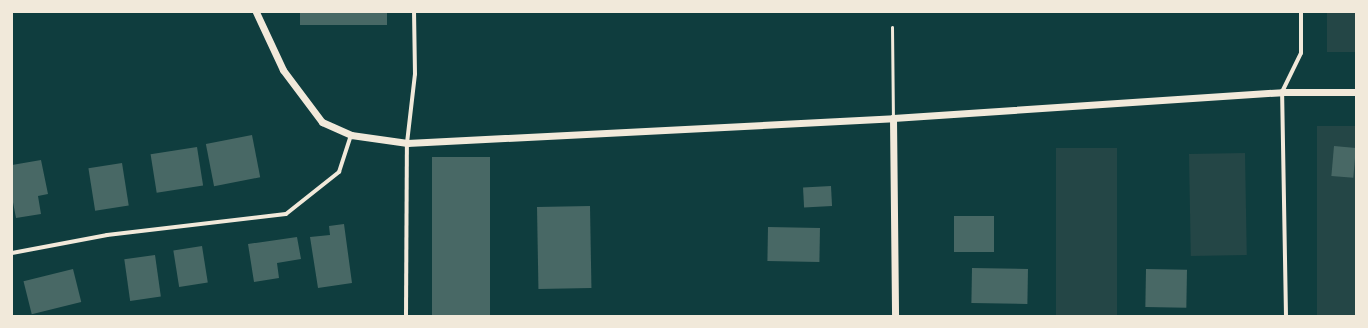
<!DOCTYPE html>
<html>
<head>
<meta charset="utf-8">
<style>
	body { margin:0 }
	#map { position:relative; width:1368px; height:328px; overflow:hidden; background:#0f3d3e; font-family:Inter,sans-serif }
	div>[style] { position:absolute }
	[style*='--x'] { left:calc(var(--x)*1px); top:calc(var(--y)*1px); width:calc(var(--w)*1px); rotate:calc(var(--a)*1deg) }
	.green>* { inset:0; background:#244646; transform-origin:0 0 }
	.building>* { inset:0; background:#486865; transform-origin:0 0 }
	.service>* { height:3px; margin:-1.5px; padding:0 1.5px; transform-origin:1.5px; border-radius:1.5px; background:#f1e9da }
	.minor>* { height:4px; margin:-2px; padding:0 2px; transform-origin:2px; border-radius:2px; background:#f1e9da }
	.tertiary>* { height:7px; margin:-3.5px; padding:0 3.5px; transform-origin:3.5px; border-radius:3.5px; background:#f1e9da }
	span { translate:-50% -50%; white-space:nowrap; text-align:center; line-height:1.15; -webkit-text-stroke:3px #f1e9da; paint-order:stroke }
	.frame { position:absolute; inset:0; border:13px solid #f1e9da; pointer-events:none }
</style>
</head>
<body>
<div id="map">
	<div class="green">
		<i style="left:1327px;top:12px;width:29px;height:40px"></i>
		<i style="left:1317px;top:126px;width:39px;height:190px"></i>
		<i style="left:1056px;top:148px;width:61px;height:168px"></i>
		<i style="left:1245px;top:153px;width:102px;height:56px;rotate:89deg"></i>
	</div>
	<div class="building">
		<i style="left:300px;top:12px;width:87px;height:13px"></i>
		<i style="left:252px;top:135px;width:43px;height:47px;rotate:79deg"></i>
		<i style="left:1334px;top:146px;width:22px;height:30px;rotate:5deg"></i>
		<i style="left:197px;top:147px;width:39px;height:47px;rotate:81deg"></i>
		<i style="left:432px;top:157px;width:58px;height:159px"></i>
		<i style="clip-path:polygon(41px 160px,48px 194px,38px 196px,41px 214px,16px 218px,12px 197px,12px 165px)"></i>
		<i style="left:122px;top:163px;width:43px;height:34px;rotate:81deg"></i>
		<i style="left:831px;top:186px;width:20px;height:28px;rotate:87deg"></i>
		<i style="left:590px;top:206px;width:82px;height:53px;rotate:89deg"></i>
		<i style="left:954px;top:216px;width:40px;height:36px"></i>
		<i style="clip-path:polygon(344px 224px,352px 283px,318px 288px,310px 237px,330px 235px,329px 226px)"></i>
		<i style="left:768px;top:227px;width:52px;height:34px;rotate:1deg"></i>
		<i style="clip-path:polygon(297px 237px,301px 259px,277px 263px,279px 278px,254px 282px,248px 244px)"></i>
		<i style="left:202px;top:246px;width:37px;height:29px;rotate:81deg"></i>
		<i style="left:155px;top:255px;width:42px;height:31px;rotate:82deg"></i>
		<i style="left:972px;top:268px;width:56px;height:35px;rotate:1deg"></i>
		<i style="left:73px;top:269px;width:34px;height:51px;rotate:76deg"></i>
		<i style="left:1146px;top:269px;width:41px;height:38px;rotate:1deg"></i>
	</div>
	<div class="service">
		<i style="--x:892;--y:27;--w:91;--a:89.4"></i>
	</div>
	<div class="minor">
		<i style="--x:12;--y:253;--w:97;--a:-10.7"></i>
		<i style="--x:107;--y:235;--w:180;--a:-6.7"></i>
		<i style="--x:286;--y:214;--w:68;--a:-38.4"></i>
		<i style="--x:339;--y:172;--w:39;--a:-72"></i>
		<i style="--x:406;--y:316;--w:173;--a:-89.7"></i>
		<i style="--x:407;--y:143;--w:69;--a:-83.4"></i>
		<i style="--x:415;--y:74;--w:62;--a:-90.9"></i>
		<i style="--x:1286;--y:316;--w:224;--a:-91"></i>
		<i style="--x:1282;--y:92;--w:43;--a:-64"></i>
		<i style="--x:1301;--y:53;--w:41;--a:-90"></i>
	</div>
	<div class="tertiary">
		<i style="--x:256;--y:12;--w:64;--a:65"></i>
		<i style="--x:283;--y:70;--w:65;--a:53.1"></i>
		<i style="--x:322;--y:122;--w:32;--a:24"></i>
		<i style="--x:351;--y:135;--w:57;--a:8.1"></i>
		<i style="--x:407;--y:143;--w:487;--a:-2.9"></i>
		<i style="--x:893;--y:118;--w:390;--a:-3.8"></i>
		<i style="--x:1282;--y:92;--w:74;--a:0"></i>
		<i style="--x:893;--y:118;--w:198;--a:89.4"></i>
	</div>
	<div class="frame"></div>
</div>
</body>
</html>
